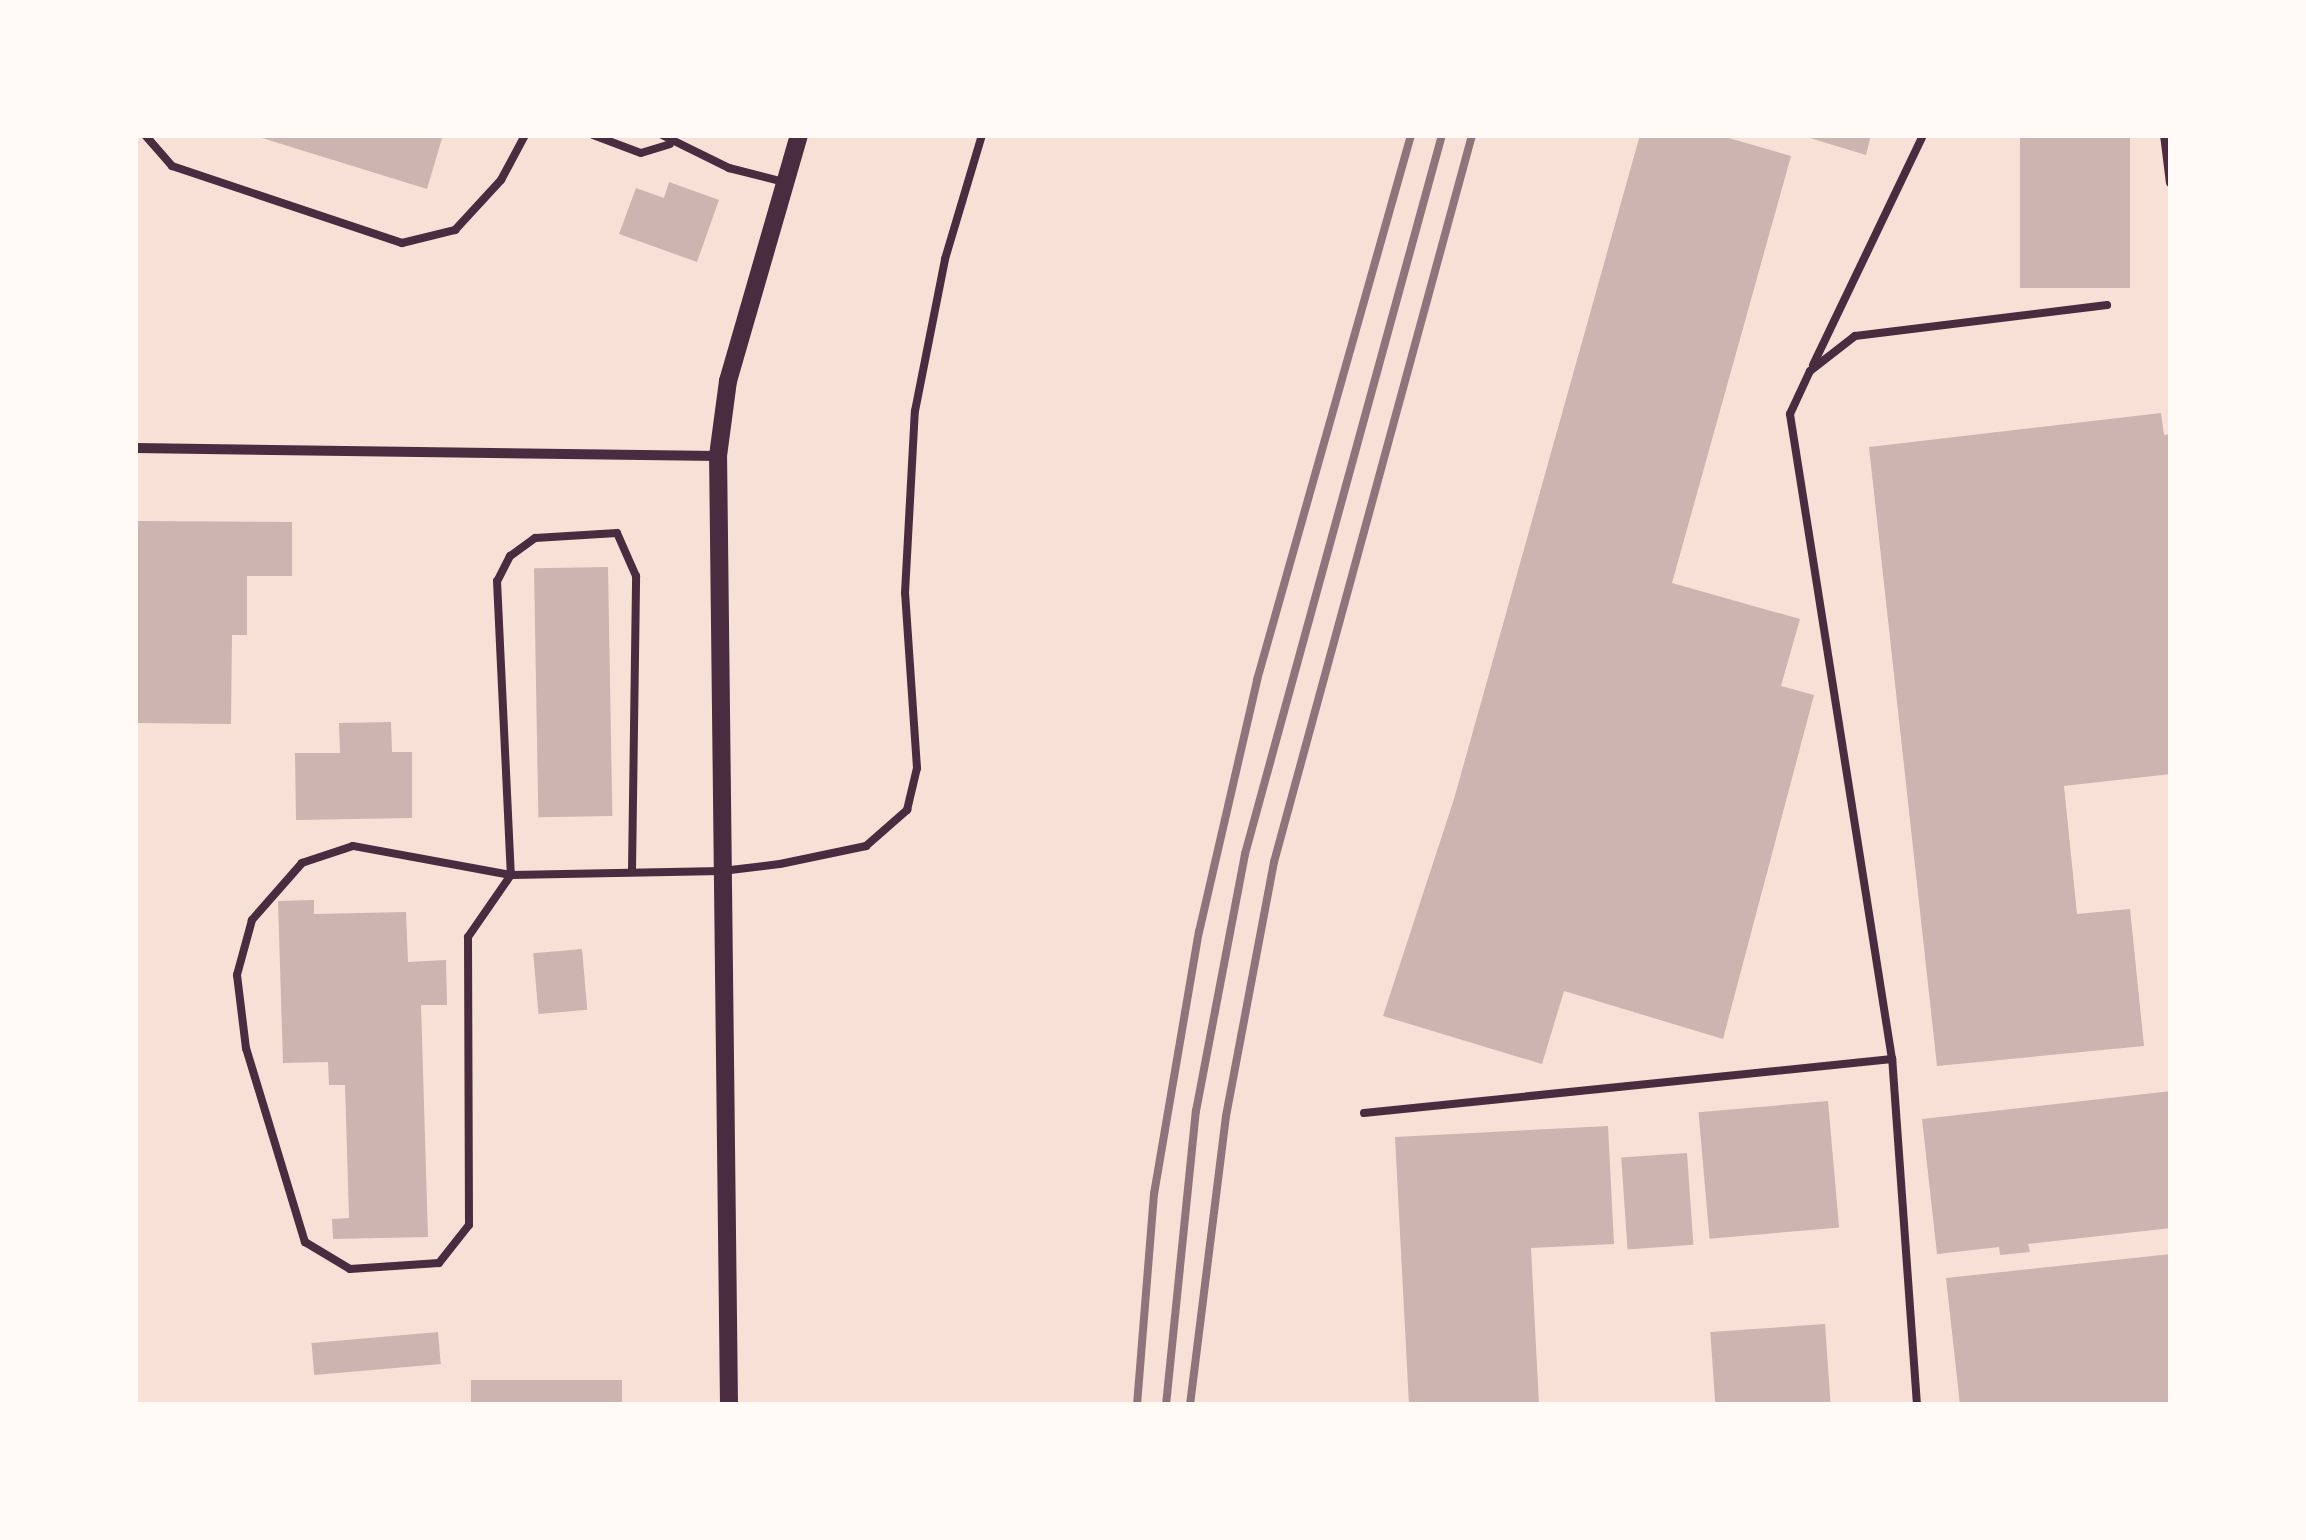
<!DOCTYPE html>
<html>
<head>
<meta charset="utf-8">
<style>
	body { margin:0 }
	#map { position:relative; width:2306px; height:1540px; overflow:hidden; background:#f7e1d7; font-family:Barlow,sans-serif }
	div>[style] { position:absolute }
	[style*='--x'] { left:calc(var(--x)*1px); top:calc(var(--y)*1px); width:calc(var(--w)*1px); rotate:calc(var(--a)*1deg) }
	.building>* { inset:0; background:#ccb4b1; transform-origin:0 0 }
	.service>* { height:8px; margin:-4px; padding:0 4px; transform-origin:4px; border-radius:4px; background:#4a2c40 }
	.minor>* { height:10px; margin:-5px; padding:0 5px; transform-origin:5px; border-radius:5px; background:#4a2c40 }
	.tertiary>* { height:18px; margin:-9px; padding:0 9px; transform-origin:9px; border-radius:9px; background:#4a2c40 }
	.rail>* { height:8px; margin:-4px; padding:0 4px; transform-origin:4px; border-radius:4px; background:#8f747c }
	span { translate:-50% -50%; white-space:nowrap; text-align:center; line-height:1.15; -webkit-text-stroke:10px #fffaf5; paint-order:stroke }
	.frame { position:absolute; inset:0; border:138px solid #fffaf5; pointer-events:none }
</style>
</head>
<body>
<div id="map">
	<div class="building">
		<i style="clip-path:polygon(252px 135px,443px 135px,427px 189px)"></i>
		<i style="clip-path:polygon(1640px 135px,1718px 135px,1791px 156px,1672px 583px,1800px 619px,1781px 686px,1814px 695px,1723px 1039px,1564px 991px,1542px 1064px,1383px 1016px,1454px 799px)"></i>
		<i style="clip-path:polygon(1800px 135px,1871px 135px,1866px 155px)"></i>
		<i style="left:2020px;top:135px;width:110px;height:153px"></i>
		<i style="clip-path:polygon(669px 182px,719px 200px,697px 262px,619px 234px,636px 188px,664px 198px)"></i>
		<i style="clip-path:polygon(2161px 413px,2164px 435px,2171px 434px,2171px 774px,2064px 786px,2077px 914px,2130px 909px,2144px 1046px,1937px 1066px,1869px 447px)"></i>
		<i style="clip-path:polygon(135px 521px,292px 522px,292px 576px,247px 576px,247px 635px,232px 635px,231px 724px,135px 723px)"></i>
		<i style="left:608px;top:567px;width:249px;height:74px;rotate:89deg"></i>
		<i style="clip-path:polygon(391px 722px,392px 752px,412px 752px,412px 818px,296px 820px,295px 753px,340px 753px,339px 723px)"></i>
		<i style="clip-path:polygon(314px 900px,314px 914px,406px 912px,408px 962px,446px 960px,447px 1005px,421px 1005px,428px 1237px,333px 1239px,332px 1219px,349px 1218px,345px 1085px,329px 1085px,328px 1062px,283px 1063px,278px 901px)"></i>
		<i style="left:582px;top:949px;width:61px;height:49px;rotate:85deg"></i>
		<i style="clip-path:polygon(2171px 1091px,2171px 1228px,2028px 1244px,2030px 1252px,2000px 1255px,1999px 1247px,1937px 1254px,1922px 1119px)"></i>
		<i style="left:1828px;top:1101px;width:127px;height:130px;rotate:85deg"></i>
		<i style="clip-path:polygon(1608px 1126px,1614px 1244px,1531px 1248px,1539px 1405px,1409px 1405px,1395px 1137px)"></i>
		<i style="left:1687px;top:1153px;width:92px;height:66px;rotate:86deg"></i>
		<i style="clip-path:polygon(2171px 1254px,2171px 1405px,1960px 1405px,1946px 1278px)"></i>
		<i style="left:1825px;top:1324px;width:81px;height:115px;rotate:86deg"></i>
		<i style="left:438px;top:1332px;width:32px;height:127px;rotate:85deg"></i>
		<i style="left:622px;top:1380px;width:25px;height:151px;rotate:90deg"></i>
	</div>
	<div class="service">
		<i style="--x:145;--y:135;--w:41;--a:48.9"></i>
		<i style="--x:172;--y:166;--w:243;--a:18.5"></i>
		<i style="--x:402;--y:243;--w:55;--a:-13.8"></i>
		<i style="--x:455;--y:230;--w:68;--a:-47.4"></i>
		<i style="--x:501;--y:180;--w:51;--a:-61.9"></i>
		<i style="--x:593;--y:135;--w:51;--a:20.6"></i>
		<i style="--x:641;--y:153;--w:30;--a:-17"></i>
		<i style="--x:662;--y:135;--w:75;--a:26.2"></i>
		<i style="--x:729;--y:168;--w:57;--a:14.3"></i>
		<i style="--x:1813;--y:365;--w:255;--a:-64.4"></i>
		<i style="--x:632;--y:871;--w:295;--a:-89.2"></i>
		<i style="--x:636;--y:576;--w:47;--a:-113.8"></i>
		<i style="--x:617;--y:533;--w:82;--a:176.5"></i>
		<i style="--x:535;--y:538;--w:31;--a:144"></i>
		<i style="--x:510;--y:556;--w:28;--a:117"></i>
		<i style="--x:497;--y:581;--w:294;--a:87.3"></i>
		<i style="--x:511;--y:875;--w:161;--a:-169.6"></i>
		<i style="--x:353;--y:846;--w:54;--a:161.6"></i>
		<i style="--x:302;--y:863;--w:76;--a:131.3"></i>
		<i style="--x:252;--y:920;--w:57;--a:105.3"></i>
		<i style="--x:237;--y:975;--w:74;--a:83"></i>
		<i style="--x:246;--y:1048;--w:203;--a:73.1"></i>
		<i style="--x:305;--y:1242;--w:52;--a:31"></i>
		<i style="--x:350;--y:1269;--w:89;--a:-3.9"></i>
		<i style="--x:439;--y:1263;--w:48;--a:-51.7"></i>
		<i style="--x:469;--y:1225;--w:288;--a:-90.2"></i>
		<i style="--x:468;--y:937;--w:75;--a:-55.3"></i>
		<i style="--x:511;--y:875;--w:211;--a:-1.1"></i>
		<i style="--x:722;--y:871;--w:58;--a:-6.9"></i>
		<i style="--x:780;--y:864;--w:88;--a:-11.8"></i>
		<i style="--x:866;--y:846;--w:55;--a:-41.3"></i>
		<i style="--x:907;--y:810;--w:43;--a:-76.6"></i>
		<i style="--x:917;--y:768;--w:175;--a:-93.9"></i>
		<i style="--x:905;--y:593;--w:182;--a:-86.9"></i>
		<i style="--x:915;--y:411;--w:155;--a:-78.8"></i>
		<i style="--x:945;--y:259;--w:129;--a:-73.4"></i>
		<i style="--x:1364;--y:1113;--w:531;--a:-5.84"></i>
		<i style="--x:1917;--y:1405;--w:347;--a:-94.1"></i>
		<i style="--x:1892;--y:1059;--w:653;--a:-98.99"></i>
		<i style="--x:1790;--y:414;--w:47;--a:-65.1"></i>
		<i style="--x:1810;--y:371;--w:57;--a:-37.9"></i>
		<i style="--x:1855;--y:336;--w:254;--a:-7"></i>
	</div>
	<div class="minor">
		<i style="--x:2165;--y:135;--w:48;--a:82.9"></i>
		<i style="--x:135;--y:448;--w:583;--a:0.79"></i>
	</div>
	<div class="tertiary">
		<i style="--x:729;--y:1405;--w:949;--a:-90.66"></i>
		<i style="--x:718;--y:456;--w:76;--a:-82.4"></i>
		<i style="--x:728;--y:381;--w:256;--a:-73.9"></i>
	</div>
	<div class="rail">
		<i style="--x:1137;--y:1405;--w:212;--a:-85.4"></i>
		<i style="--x:1154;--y:1194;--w:266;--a:-80.3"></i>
		<i style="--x:1199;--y:932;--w:259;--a:-77"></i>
		<i style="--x:1257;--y:680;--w:566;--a:-74.22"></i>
		<i style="--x:1166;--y:1405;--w:296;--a:-84.2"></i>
		<i style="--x:1196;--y:1111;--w:262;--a:-79.2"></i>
		<i style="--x:1245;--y:854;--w:745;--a:-74.68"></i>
		<i style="--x:1190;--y:1405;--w:291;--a:-82.9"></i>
		<i style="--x:1226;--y:1116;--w:258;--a:-79.3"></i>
		<i style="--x:1274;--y:862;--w:753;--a:-74.76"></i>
	</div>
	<div class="frame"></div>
</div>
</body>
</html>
